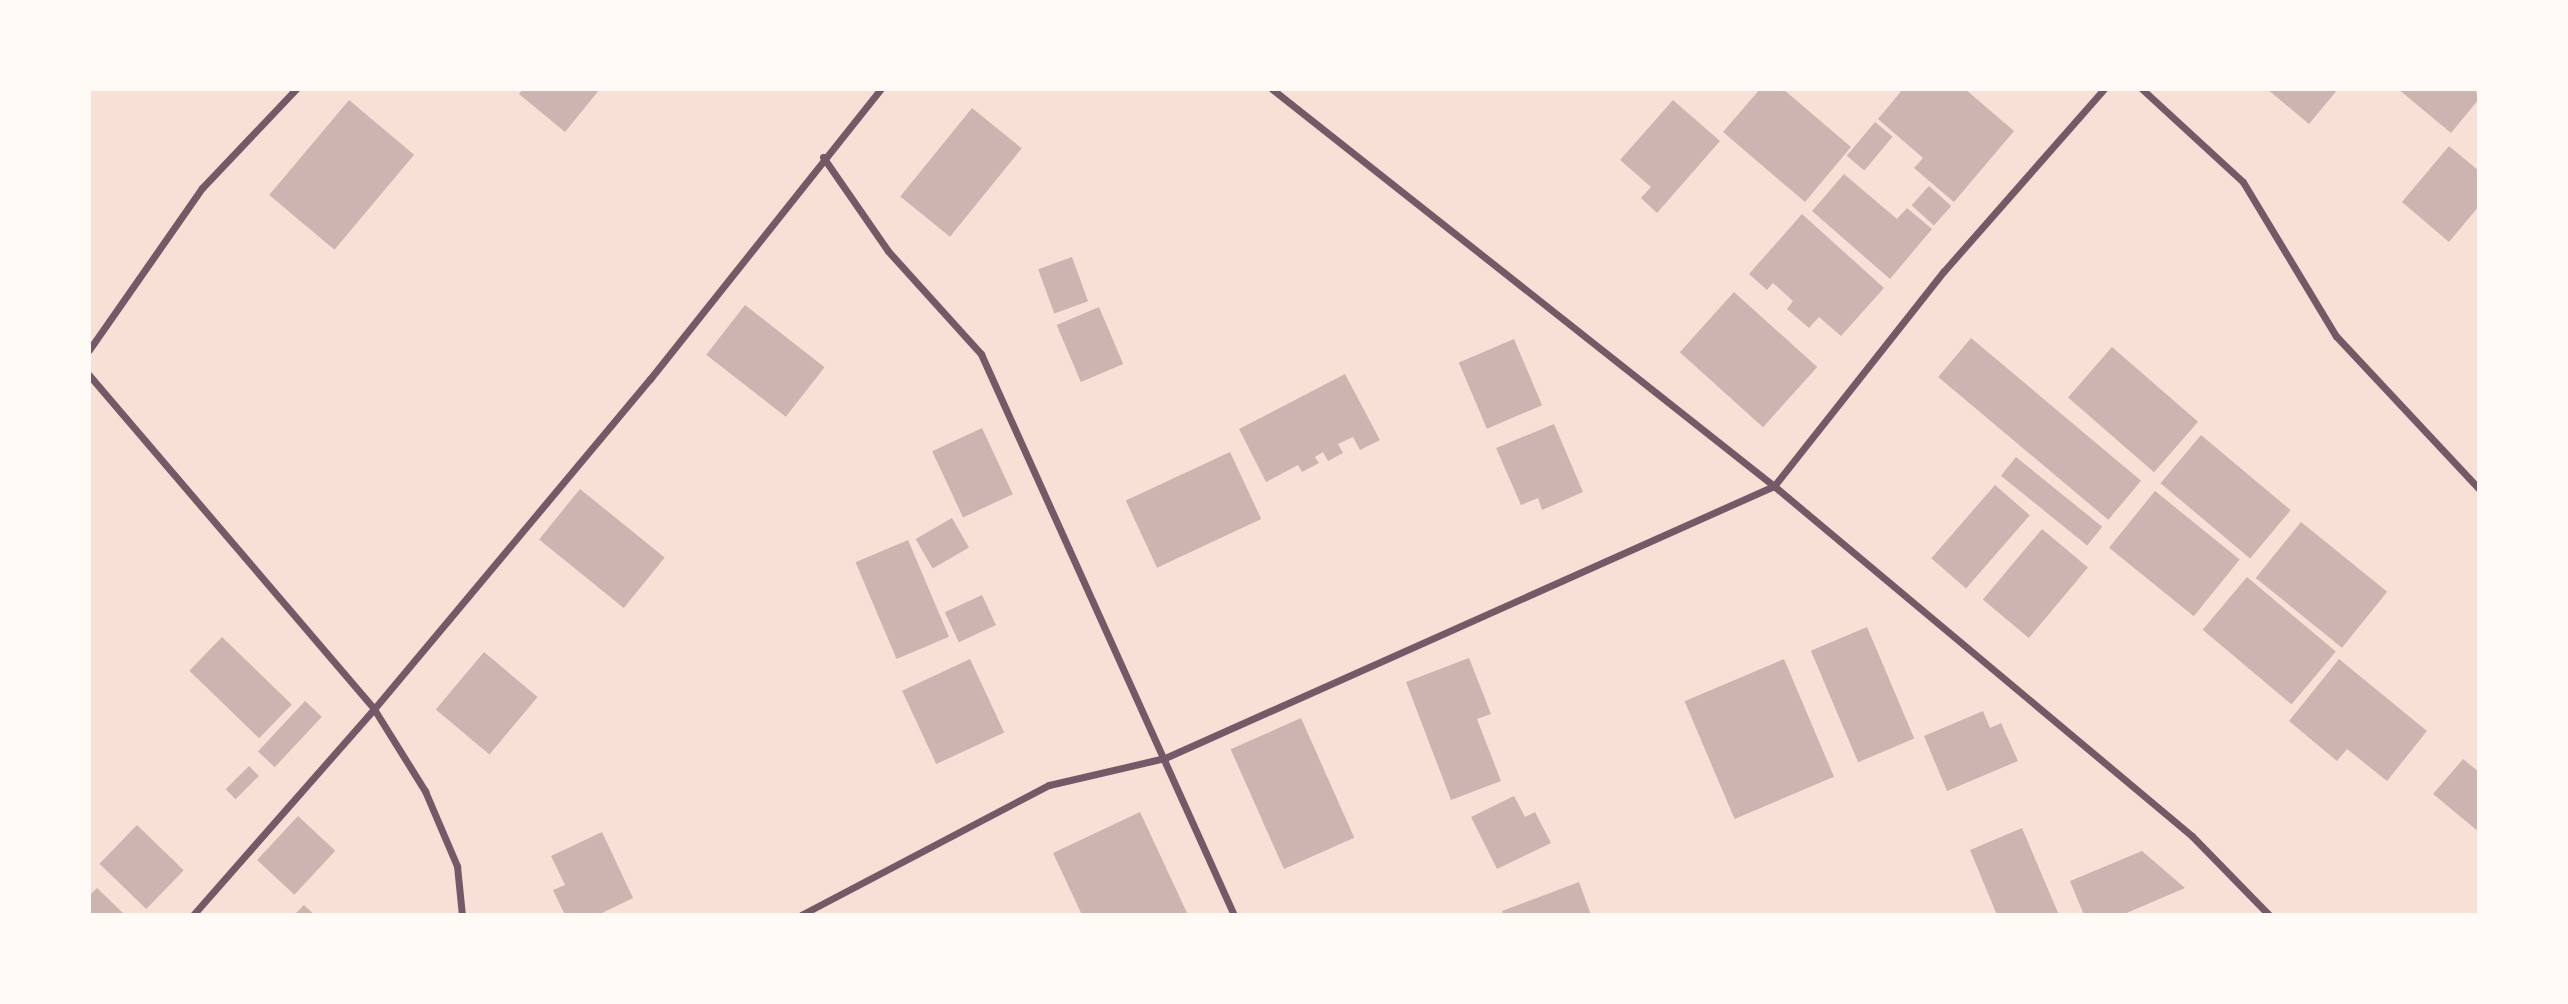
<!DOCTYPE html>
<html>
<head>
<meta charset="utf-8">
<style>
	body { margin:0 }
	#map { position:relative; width:2568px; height:1004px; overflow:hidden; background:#f7e1d7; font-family:Barlow,sans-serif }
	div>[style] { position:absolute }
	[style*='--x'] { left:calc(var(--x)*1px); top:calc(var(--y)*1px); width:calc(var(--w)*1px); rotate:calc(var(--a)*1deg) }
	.building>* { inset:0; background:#ccb4b1; transform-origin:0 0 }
	.minor>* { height:7px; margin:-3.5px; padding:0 3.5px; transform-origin:3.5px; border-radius:3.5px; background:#755966 }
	span { translate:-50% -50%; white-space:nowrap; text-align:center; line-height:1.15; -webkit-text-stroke:6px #fffaf5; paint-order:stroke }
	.frame { position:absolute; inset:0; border:91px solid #fffaf5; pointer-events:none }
</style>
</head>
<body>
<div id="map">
	<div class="building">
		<i style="clip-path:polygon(523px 89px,600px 89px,565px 132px,519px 94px)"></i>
		<i style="clip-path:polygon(1760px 89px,1783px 89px,1851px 147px,1805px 202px,1723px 132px)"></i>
		<i style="clip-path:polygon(1903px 89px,1965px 89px,2014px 131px,1954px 202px,1914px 168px,1923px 158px,1878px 119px)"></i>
		<i style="clip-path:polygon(2267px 89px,2338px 89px,2309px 124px)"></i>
		<i style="clip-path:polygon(2398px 89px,2475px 89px,2479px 99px,2451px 133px)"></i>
		<i style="left:349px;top:100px;width:85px;height:124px;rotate:40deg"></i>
		<i style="clip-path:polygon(1673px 100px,1720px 141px,1657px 213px,1641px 198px,1651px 187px,1620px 160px)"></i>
		<i style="left:972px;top:108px;width:64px;height:114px;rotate:39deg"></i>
		<i style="left:1875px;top:122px;width:23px;height:44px;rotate:40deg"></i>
		<i style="clip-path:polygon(2449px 146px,2479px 171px,2479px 206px,2449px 242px,2402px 202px)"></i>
		<i style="clip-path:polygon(1844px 174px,1897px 219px,1907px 208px,1932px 229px,1890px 279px,1812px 211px)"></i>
		<i style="left:1929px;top:186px;width:30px;height:26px;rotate:42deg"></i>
		<i style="clip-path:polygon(1802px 214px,1884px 288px,1841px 336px,1819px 317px,1809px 328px,1787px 309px,1793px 301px,1773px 283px,1767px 290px,1749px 274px)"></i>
		<i style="left:1072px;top:257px;width:47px;height:36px;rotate:70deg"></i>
		<i style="left:1734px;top:292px;width:112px;height:81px;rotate:42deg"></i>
		<i style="left:745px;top:305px;width:101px;height:63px;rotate:38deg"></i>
		<i style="left:1099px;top:307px;width:62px;height:46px;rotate:67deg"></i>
		<i style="left:1971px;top:338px;width:222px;height:51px;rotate:40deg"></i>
		<i style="left:1514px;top:339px;width:72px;height:60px;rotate:67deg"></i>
		<i style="left:2112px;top:347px;width:114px;height:67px;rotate:41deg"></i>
		<i style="clip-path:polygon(1345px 374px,1380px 440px,1360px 450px,1353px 437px,1338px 444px,1343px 453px,1328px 461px,1323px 452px,1315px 457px,1319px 463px,1302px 472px,1298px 465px,1266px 482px,1239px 429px)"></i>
		<i style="clip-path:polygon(1554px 424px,1583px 492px,1542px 510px,1538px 498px,1521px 505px,1496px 448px)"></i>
		<i style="left:982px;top:428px;width:73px;height:55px;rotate:65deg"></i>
		<i style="left:2201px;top:435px;width:117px;height:63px;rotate:40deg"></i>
		<i style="left:1230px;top:452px;width:74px;height:115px;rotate:65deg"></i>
		<i style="left:2016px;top:457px;width:111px;height:24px;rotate:39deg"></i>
		<i style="left:1995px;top:485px;width:46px;height:97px;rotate:41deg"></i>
		<i style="left:580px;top:489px;width:109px;height:65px;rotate:39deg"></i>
		<i style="left:2155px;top:491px;width:109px;height:73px;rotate:39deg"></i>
		<i style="left:952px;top:518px;width:34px;height:42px;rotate:60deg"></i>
		<i style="left:2301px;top:522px;width:111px;height:72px;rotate:39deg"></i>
		<i style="left:2042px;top:529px;width:60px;height:92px;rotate:40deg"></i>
		<i style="left:908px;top:540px;width:105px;height:57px;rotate:67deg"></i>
		<i style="left:2247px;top:577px;width:116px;height:69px;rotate:40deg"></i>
		<i style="left:982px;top:595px;width:33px;height:41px;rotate:65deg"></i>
		<i style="left:1867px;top:627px;width:121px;height:61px;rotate:67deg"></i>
		<i style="left:222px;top:637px;width:97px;height:47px;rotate:44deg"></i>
		<i style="left:484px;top:652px;width:70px;height:75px;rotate:40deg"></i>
		<i style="clip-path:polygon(1469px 658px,1491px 714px,1477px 719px,1501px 781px,1451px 800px,1406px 682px)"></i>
		<i style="left:970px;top:659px;width:81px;height:75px;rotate:65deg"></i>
		<i style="left:1784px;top:659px;width:128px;height:108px;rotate:67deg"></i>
		<i style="clip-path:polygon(2339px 659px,2427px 731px,2387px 781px,2347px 749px,2337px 761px,2289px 721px)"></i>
		<i style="left:305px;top:701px;width:23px;height:69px;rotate:43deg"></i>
		<i style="clip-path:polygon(1983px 711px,1990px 728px,2001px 723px,2018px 761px,1947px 791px,1924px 736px)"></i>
		<i style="left:1301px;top:718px;width:131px;height:77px;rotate:66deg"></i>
		<i style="clip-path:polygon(2463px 759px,2479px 772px,2479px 832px,2433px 794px)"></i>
		<i style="left:249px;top:766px;width:14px;height:33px;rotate:45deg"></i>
		<i style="clip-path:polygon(1514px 796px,1525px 817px,1535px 812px,1551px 843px,1497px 869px,1471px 817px)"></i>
		<i style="clip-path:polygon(1140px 812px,1188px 915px,1082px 915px,1053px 853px)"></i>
		<i style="left:298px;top:816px;width:51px;height:60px;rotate:43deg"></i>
		<i style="left:137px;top:825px;width:65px;height:54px;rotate:44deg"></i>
		<i style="clip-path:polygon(2022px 828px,2059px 915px,1997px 915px,1970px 850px)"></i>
		<i style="clip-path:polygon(602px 832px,633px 898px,598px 915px,565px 915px,553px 890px,565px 885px,551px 856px)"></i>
		<i style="clip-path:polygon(2142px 851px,2185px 888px,2122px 915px,2084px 915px,2070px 881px)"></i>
		<i style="clip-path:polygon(1579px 882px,1591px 915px,1503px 915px,1502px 911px)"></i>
		<i style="clip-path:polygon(97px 888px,125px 915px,89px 915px,89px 896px)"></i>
		<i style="clip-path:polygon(304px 905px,315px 915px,294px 915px)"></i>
	</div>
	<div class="minor">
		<i style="--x:1272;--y:89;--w:640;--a:38.34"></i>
		<i style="--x:1774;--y:486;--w:545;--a:39.94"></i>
		<i style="--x:2192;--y:836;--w:110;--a:45.7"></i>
		<i style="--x:2142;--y:89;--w:137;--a:42.6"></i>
		<i style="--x:2243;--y:182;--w:180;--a:58.9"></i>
		<i style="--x:2336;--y:336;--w:209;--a:46.9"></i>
		<i style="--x:823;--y:157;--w:114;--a:55.3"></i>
		<i style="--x:888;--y:251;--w:139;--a:47.9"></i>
		<i style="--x:981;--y:354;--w:615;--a:65.73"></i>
		<i style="--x:89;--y:350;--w:198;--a:-55.1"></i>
		<i style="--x:202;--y:188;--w:137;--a:-46.5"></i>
		<i style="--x:89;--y:375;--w:439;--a:49.5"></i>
		<i style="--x:374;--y:709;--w:97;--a:58.1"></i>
		<i style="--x:425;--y:791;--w:82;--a:66.9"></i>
		<i style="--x:457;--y:866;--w:49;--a:84.2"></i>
		<i style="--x:193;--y:915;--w:274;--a:-48.7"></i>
		<i style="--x:374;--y:709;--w:430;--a:-50.1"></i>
		<i style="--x:650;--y:379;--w:371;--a:-51.5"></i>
		<i style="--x:801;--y:915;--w:280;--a:-27.7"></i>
		<i style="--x:1049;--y:785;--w:119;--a:-13.1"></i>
		<i style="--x:1165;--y:758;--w:667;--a:-24.07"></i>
		<i style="--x:1774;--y:486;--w:274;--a:-51.7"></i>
		<i style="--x:1944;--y:271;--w:242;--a:-48.7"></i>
	</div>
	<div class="frame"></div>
</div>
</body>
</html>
